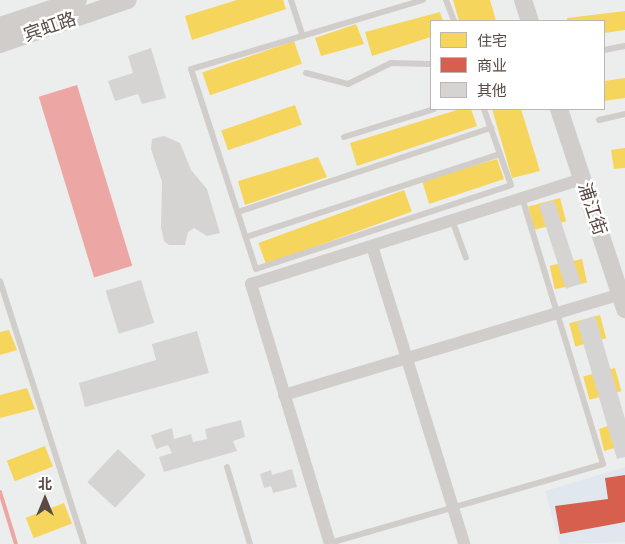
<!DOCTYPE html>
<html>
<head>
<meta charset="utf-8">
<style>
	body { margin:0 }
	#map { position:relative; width:625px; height:544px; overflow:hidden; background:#eceeed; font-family:Raleway,"Noto Sans SC",sans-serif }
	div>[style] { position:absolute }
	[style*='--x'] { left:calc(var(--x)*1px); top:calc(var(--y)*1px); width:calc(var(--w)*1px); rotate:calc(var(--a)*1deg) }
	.commercial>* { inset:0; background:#e1e7ee }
	.water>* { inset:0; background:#eca7a4; transform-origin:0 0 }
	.homes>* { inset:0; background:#f6d55c; transform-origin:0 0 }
	.shops>* { inset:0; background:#d6604d }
	.stream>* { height:4px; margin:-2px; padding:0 2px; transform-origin:2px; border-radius:2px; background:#eca7a4 }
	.building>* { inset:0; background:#d5d4d3; transform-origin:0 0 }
	.lane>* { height:6px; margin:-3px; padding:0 3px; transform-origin:3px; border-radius:3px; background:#d1cdca }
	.street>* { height:12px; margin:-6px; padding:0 6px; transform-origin:6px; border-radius:6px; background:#d1cdca }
	.secondary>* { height:18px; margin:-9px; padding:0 9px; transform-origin:9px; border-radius:9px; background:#d1cdca }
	span { translate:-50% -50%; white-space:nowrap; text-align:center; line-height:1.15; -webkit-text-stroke:5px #fff; paint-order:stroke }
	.street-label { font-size:18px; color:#594a44 }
	.legend { position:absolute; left:430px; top:20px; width:175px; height:90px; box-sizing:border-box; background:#fff; border:1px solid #bdb7b4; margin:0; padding:6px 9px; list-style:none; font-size:15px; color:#594a44 }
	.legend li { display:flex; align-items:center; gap:10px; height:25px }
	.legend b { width:25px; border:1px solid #bdb7b4 }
	.north { position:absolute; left:20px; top:474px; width:50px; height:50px; -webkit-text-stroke:4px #fff; paint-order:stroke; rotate:0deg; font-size:14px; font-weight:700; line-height:20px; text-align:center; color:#594a44 }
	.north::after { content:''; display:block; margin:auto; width:18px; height:22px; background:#594a44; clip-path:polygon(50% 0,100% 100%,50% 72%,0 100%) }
</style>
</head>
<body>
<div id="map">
	<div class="commercial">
		<i style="clip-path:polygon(625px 467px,625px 542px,560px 544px,545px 491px)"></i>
	</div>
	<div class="water">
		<i style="left:77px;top:85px;width:189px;height:40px;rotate:73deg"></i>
	</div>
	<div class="homes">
		<i style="clip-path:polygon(237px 0,283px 0,286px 9px,192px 40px,185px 16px)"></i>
		<i style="clip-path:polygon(453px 0,490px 0,496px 21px,459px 21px)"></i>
		<i style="clip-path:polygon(625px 11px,625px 30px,604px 33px,604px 21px,567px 21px,567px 18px)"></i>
		<i style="clip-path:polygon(440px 12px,443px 21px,431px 21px,431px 37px,372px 56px,365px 32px)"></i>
		<i style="clip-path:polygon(356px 24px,364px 44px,321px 56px,315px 38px)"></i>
		<i style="left:294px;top:41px;width:24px;height:97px;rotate:71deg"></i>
		<i style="clip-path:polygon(625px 78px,625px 98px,604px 101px,604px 81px)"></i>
		<i style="left:295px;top:105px;width:21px;height:78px;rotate:71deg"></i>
		<i style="clip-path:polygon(460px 109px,471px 109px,477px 126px,357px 166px,350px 143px)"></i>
		<i style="clip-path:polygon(492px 109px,521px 109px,540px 171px,512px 178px)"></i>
		<i style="clip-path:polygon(625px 148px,625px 168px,614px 169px,611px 150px)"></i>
		<i style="clip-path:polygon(318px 157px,327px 177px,245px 205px,238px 181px)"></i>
		<i style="clip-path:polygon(497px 159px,504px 179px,429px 204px,422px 180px)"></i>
		<i style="left:404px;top:190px;width:23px;height:155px;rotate:70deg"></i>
		<i style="left:560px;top:198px;width:24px;height:33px;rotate:75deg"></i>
		<i style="left:582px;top:259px;width:24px;height:33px;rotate:78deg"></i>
		<i style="left:600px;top:315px;width:24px;height:32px;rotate:75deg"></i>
		<i style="clip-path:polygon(9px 330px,17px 350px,0 355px,0 332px)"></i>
		<i style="left:615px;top:368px;width:24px;height:33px;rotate:75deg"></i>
		<i style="clip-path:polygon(27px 388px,35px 409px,0 418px,0 395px)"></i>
		<i style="clip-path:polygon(625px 420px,625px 445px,604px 451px,599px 429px)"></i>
		<i style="left:45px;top:446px;width:22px;height:41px;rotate:69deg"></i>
		<i style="left:64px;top:503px;width:22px;height:41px;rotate:69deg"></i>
	</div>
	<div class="shops">
		<i style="clip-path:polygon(625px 475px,625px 522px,560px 534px,555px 506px,608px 499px,605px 478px)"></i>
	</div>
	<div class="stream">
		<i style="--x:0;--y:492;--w:54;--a:72.9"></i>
	</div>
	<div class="building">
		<i style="clip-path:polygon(151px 48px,166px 98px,142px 104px,138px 94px,115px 101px,108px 81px,133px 73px,128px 56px)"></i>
		<i style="clip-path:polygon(164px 136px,180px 143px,191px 170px,207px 189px,220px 233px,207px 236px,194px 228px,188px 232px,185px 245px,169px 245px,164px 241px,161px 227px,162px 182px,151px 149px,152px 139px)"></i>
		<i style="left:554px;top:200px;width:88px;height:16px;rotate:72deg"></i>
		<i style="left:141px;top:280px;width:45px;height:37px;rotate:73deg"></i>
		<i style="clip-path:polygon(595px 316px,625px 419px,625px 457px,617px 459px,577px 322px)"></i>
		<i style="clip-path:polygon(197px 331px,209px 373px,85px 407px,79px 383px,156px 360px,152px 344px)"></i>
		<i style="clip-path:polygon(241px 420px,245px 437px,233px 441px,237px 451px,164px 472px,159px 457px,172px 453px,168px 445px,156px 449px,151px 435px,172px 428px,174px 439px,191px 434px,193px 442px,207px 439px,205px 429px)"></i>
		<i style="left:118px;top:449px;width:38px;height:45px;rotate:43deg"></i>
		<i style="clip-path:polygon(292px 469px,297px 487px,273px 493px,271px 486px,264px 488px,260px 474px,271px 470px,272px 475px)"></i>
	</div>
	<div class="lane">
		<i style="--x:291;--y:0;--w:38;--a:72"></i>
		<i style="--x:423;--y:0;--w:242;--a:163.4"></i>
		<i style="--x:191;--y:69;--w:210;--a:72"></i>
		<i style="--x:256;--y:269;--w:268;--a:-18.2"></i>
		<i style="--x:511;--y:185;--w:81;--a:-109.6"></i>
		<i style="--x:446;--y:0;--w:22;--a:69"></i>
		<i style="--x:604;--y:50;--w:21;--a:-11"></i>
		<i style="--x:306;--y:73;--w:43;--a:14.7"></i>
		<i style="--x:348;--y:84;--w:48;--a:-26"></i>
		<i style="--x:391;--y:63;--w:40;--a:1.4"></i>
		<i style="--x:599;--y:120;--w:27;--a:-13"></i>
		<i style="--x:344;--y:137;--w:94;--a:-17.3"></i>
		<i style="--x:238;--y:212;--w:267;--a:-18.4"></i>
		<i style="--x:452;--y:220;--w:40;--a:69.8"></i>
		<i style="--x:246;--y:237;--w:267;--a:-18.1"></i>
		<i style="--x:0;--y:281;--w:276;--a:72.3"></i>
		<i style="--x:227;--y:467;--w:80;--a:73.4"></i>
		<i style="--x:330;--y:543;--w:284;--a:-16.1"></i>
		<i style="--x:603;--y:464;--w:278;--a:-106.9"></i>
	</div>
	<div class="street">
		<i style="--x:372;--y:246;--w:312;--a:72.8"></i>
		<i style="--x:284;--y:395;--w:351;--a:-16.7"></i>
		<i style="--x:330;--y:544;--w:272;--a:-106.9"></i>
		<i style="--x:251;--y:284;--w:347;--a:-17.6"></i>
	</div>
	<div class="secondary">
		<i style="--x:523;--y:0;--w:22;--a:72"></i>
		<i style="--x:0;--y:26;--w:82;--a:-18.4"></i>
		<i style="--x:0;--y:44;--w:135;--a:-19"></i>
		<i style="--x:559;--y:109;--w:211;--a:71.7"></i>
	</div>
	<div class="street-label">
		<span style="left:50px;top:27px;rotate:-19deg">宾虹路</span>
		<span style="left:592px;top:209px;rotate:72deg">浦江街</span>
	</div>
	<ul class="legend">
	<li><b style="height:14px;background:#f6d55c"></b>住宅</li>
	<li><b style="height:14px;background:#d6604d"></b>商业</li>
	<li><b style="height:14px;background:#d5d4d3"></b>其他</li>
	</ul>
	<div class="north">北</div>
</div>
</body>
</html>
